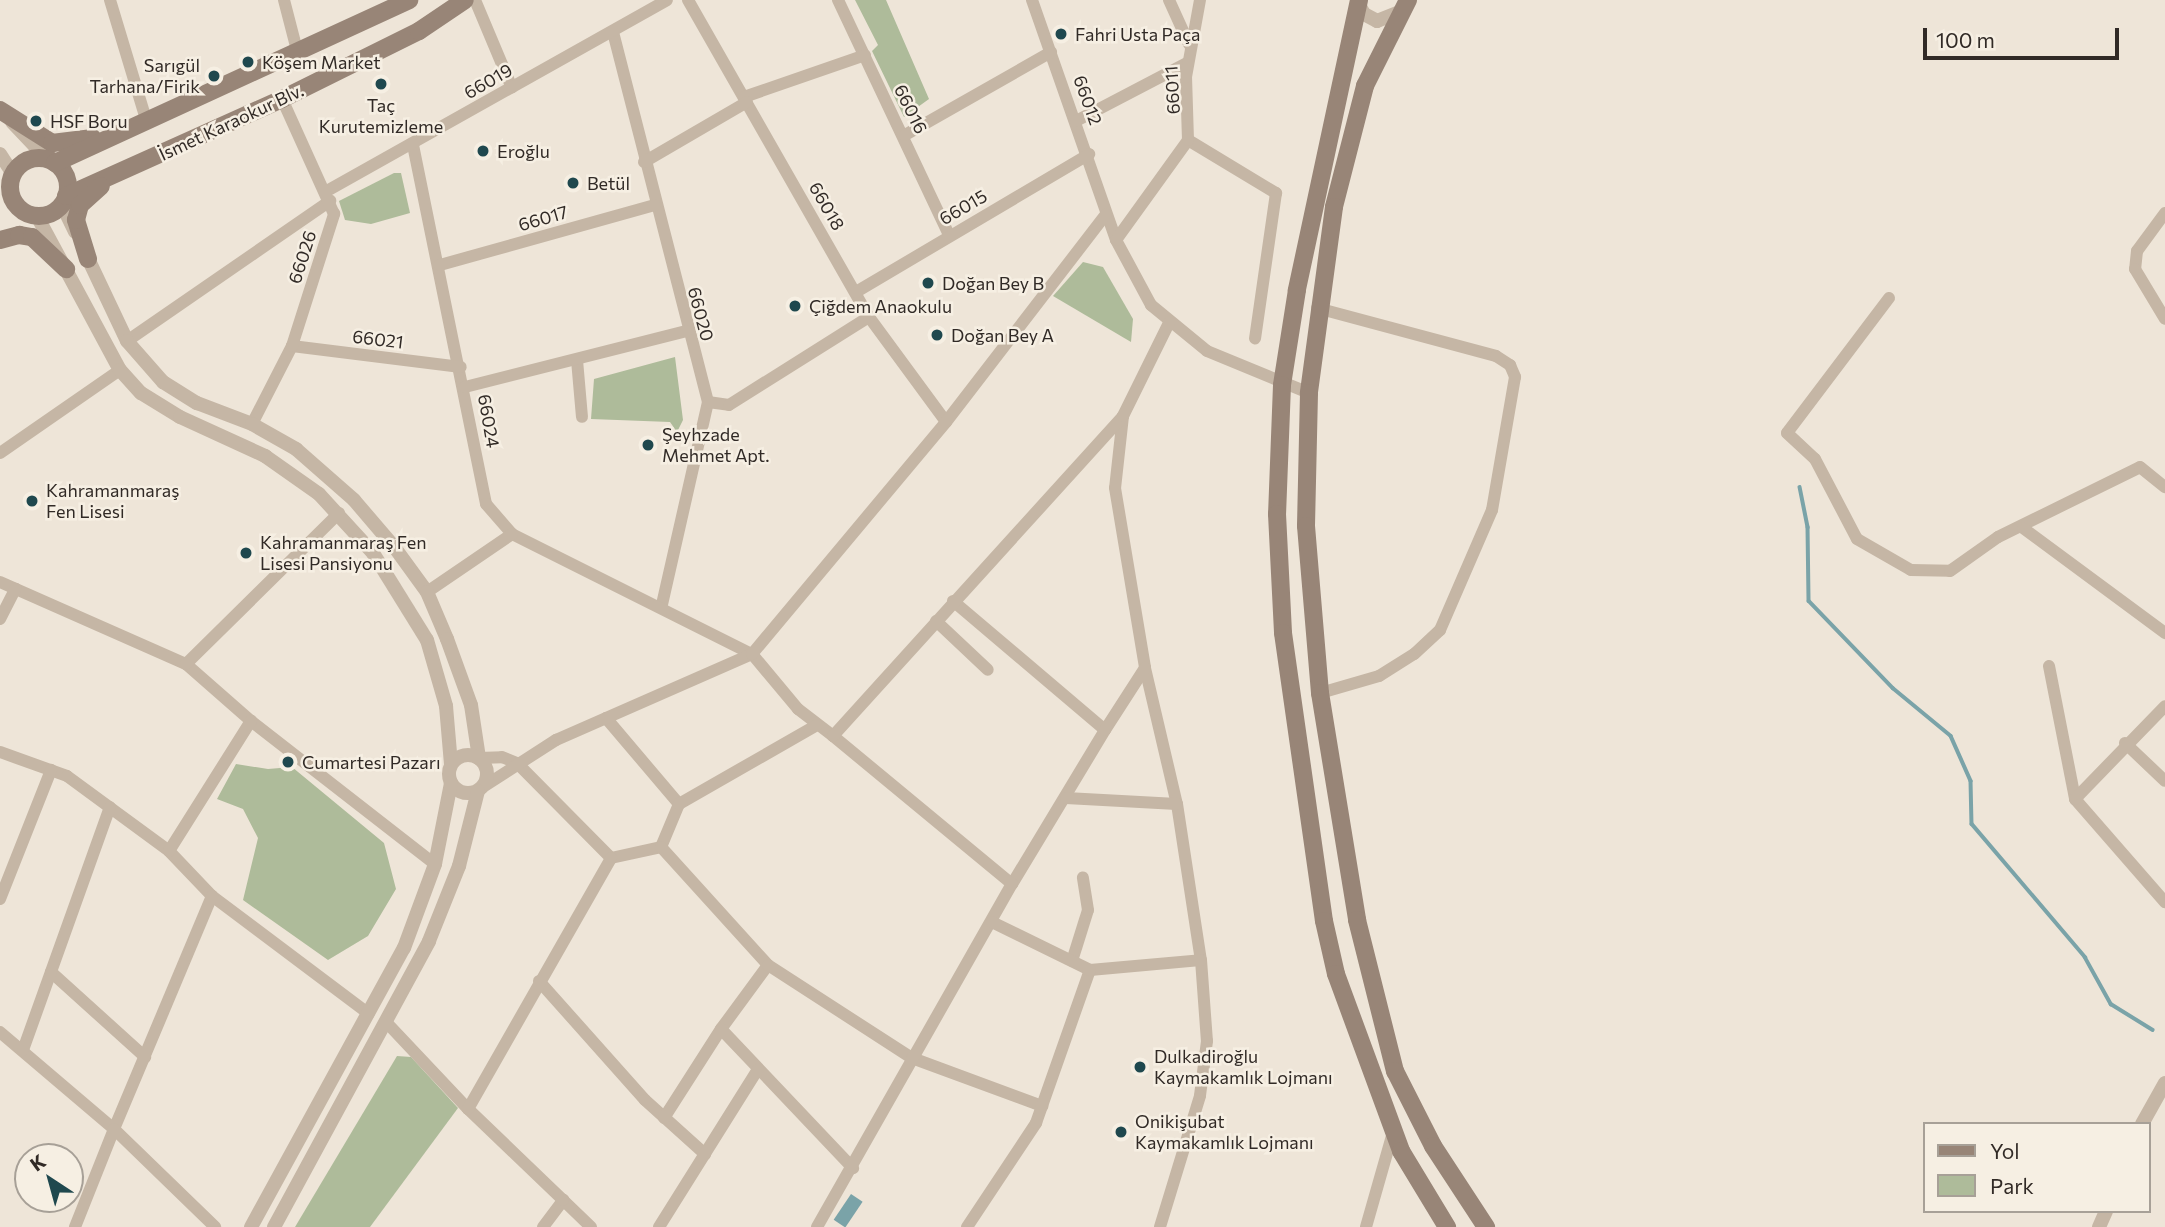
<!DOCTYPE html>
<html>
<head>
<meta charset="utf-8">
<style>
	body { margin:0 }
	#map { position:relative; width:2165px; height:1227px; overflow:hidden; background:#eee5d8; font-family:Commissioner,sans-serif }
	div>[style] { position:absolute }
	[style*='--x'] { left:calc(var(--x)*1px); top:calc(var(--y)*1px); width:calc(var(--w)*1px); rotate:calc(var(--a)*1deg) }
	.green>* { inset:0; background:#aebb9a }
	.water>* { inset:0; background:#7aa3a8; transform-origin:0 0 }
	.stream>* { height:3.5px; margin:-1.75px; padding:0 1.75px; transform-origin:1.75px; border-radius:1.75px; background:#7aa3a8 }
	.minor>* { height:12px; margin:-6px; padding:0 6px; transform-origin:6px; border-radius:6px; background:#c5b6a5 }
	.tertiary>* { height:14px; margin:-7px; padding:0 7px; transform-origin:7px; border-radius:7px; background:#c5b6a5 }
	.tertiary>.ring { margin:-7px; padding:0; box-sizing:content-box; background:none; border:14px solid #c5b6a5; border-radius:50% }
	.secondary>* { height:18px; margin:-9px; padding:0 9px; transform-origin:9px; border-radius:9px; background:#988577 }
	.secondary>.ring { margin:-9px; padding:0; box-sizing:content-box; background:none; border:18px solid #988577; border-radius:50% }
	.dots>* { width:19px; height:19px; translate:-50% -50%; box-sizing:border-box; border:4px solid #f6efe3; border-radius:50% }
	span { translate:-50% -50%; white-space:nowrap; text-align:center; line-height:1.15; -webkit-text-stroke:5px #f6efe3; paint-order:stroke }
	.poi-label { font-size:18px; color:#312a26 }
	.left { translate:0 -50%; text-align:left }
	.right { translate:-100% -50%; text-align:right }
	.street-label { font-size:18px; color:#312a26 }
	.legend { position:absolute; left:1923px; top:1122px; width:228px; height:91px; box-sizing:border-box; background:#f6efe3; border:2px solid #a7a097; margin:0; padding:9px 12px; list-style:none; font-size:21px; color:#312a26 }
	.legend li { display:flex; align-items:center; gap:14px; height:35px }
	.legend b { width:35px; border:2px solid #a7a097 }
	.north { position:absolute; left:14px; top:1143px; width:70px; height:70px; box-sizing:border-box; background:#f6efe3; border:2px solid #a7a097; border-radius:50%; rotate:324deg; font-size:19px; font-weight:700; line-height:28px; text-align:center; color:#312a26 }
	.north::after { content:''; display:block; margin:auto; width:24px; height:32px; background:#1f484e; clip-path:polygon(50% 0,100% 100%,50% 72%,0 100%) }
	.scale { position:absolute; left:1923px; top:28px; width:196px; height:32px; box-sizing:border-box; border:4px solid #312a26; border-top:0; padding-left:9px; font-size:21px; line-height:24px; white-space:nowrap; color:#312a26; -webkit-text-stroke:5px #f6efe3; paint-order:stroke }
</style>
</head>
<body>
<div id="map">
	<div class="green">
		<i style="clip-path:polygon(855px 0,886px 0,929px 99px,904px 117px,872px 51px,878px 45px)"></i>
		<i style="clip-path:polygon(394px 173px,401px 173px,410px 213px,371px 224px,345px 220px,339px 201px)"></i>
		<i style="clip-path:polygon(1083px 262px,1103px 267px,1133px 319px,1131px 342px,1053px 296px)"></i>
		<i style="clip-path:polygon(675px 357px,683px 420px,677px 432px,670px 422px,591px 419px,594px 379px)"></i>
		<i style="clip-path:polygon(236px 764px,268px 769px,292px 767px,384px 843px,396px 889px,368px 936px,328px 960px,243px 900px,258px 838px,243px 809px,217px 799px)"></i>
		<i style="clip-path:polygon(397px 1056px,411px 1057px,458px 1108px,370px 1227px,295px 1227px)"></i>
	</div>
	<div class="water">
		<i style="left:851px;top:1194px;width:14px;height:31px;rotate:34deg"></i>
	</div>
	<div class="stream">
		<i style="--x:1800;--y:487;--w:41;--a:78.7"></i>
		<i style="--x:1808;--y:527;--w:74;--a:89.2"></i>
		<i style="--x:1809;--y:601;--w:121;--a:46"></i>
		<i style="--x:1893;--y:688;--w:75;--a:39.6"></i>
		<i style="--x:1951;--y:736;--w:49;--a:66"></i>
		<i style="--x:1971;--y:781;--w:43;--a:88.7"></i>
		<i style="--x:1972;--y:824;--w:175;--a:49.6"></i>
		<i style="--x:2085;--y:957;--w:54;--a:61"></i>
		<i style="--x:2111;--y:1004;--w:49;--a:31.8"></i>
	</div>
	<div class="minor">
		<i style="--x:110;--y:0;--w:124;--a:73.2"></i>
		<i style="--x:284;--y:0;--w:56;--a:75.5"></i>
		<i style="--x:475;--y:0;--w:95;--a:67.2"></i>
		<i style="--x:688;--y:0;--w:365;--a:60.3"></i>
		<i style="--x:869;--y:317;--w:130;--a:53.7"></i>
		<i style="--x:838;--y:0;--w:260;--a:64.7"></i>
		<i style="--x:1032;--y:0;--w:254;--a:70.7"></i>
		<i style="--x:1116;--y:240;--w:74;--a:61.7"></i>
		<i style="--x:1151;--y:305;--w:72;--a:39.4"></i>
		<i style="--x:1207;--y:351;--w:110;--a:22.4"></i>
		<i style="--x:1169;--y:0;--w:48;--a:65.6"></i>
		<i style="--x:613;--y:32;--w:382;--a:75.6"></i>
		<i style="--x:708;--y:402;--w:207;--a:102.8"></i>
		<i style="--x:744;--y:97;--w:128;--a:-19.1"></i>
		<i style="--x:1076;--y:121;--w:125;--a:-27.6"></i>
		<i style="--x:905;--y:135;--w:168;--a:-29.6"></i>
		<i style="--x:1188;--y:140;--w:103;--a:31.1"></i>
		<i style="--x:1276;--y:193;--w:147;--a:98.2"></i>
		<i style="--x:413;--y:145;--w:366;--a:78.5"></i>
		<i style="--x:486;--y:504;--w:40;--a:49"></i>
		<i style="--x:512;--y:534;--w:268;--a:26.6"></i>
		<i style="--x:752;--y:654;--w:72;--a:50.1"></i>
		<i style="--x:798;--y:709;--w:44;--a:37.6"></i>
		<i style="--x:644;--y:162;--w:119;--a:-30.2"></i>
		<i style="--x:325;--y:192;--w:392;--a:-29.3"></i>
		<i style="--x:2165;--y:213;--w:47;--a:126.4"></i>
		<i style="--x:2137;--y:251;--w:18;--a:96"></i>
		<i style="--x:2135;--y:269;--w:58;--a:59"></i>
		<i style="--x:1116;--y:240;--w:123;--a:-54.2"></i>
		<i style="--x:1188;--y:140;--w:63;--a:-91.8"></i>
		<i style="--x:1186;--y:77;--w:78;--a:-79.7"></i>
		<i style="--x:440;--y:265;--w:223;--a:-15.6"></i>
		<i style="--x:856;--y:292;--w:271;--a:-30.6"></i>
		<i style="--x:1889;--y:298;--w:169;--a:127.1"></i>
		<i style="--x:1787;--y:433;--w:38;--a:43"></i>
		<i style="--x:1815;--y:459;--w:90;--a:62.3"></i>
		<i style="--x:1857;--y:539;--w:62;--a:29.9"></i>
		<i style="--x:1911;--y:570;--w:39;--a:1"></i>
		<i style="--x:1950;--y:571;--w:59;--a:-35.3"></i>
		<i style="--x:1998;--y:537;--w:158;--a:-26.2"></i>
		<i style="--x:2140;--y:467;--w:32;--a:39"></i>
		<i style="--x:1317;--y:308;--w:185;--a:15"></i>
		<i style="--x:1496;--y:356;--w:17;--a:33"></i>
		<i style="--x:1510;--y:365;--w:13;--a:67"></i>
		<i style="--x:1515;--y:377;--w:135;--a:99.8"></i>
		<i style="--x:1492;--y:510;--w:131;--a:113.4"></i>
		<i style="--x:1440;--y:630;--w:35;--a:137"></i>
		<i style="--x:1414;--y:654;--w:41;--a:147.8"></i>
		<i style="--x:1379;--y:676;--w:61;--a:163.9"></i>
		<i style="--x:127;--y:341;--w:247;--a:-34.6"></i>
		<i style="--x:292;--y:346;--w:170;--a:7.1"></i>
		<i style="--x:577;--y:360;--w:57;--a:85"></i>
		<i style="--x:465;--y:387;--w:228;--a:-14.2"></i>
		<i style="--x:708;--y:402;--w:21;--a:8"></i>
		<i style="--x:729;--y:405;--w:165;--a:-32.2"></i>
		<i style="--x:1123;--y:416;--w:72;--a:96.3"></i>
		<i style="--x:1115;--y:488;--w:182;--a:80.5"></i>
		<i style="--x:1145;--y:668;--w:140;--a:76.8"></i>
		<i style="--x:1177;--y:804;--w:158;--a:81.3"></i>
		<i style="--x:1201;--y:960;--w:81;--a:85.8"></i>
		<i style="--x:1207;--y:1041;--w:55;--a:97.3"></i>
		<i style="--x:1200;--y:1096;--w:137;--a:107"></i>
		<i style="--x:252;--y:424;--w:88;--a:-62.9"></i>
		<i style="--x:292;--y:346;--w:139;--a:-72.3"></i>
		<i style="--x:334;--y:214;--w:126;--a:-114.3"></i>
		<i style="--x:0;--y:453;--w:146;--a:-34.7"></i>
		<i style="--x:2023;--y:528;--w:177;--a:36.5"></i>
		<i style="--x:0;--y:582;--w:203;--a:23.8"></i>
		<i style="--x:186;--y:664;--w:86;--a:41.2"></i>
		<i style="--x:251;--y:721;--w:233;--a:37.9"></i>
		<i style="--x:427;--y:592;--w:103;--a:-34.3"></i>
		<i style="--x:953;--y:601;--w:199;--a:40.3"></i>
		<i style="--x:1105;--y:730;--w:180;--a:121.1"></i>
		<i style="--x:0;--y:619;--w:34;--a:-63"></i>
		<i style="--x:936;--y:621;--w:71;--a:43.3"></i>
		<i style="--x:186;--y:664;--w:215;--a:-44.6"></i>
		<i style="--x:2049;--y:666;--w:136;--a:78.9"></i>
		<i style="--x:2075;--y:799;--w:137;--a:48.9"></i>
		<i style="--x:606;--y:718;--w:113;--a:49.7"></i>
		<i style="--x:679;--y:804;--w:47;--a:112.7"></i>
		<i style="--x:1105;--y:730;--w:74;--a:-57.2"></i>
		<i style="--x:2125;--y:743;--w:55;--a:43.5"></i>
		<i style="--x:0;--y:752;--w:71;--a:19.7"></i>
		<i style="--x:67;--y:776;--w:127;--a:36.3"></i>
		<i style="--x:169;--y:851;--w:62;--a:46.3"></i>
		<i style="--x:212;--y:896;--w:196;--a:36.9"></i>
		<i style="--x:479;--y:758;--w:23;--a:-2"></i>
		<i style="--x:502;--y:757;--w:16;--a:22"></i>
		<i style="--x:517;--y:763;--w:134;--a:45.3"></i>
		<i style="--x:611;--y:858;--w:51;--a:-12.4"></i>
		<i style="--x:661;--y:847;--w:159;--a:47.8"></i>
		<i style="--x:768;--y:965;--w:79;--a:126.3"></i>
		<i style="--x:721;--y:1029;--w:192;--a:46.5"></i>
		<i style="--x:483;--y:787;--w:87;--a:-32.8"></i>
		<i style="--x:556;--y:740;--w:214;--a:-23.7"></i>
		<i style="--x:752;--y:654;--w:302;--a:-50.1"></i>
		<i style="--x:946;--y:422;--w:262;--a:-52.4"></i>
		<i style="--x:1066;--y:798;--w:111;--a:3.1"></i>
		<i style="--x:2075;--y:799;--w:129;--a:-45.9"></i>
		<i style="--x:679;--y:804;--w:159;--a:-29.8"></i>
		<i style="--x:169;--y:851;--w:154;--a:-57.8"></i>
		<i style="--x:0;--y:899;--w:139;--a:-68.4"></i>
		<i style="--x:1072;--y:961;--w:53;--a:-72.6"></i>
		<i style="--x:1088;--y:910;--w:33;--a:-99"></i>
		<i style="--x:768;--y:965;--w:171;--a:32.9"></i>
		<i style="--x:912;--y:1058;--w:139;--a:20.3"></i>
		<i style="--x:1090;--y:970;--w:111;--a:-5.1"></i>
		<i style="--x:51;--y:972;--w:127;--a:42.1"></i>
		<i style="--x:539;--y:981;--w:159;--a:48.3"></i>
		<i style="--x:645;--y:1100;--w:81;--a:42"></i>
		<i style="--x:387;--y:1023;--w:118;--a:46.7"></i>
		<i style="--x:0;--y:1032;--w:150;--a:40.4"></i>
		<i style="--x:114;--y:1129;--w:253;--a:-67.2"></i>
		<i style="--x:23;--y:1050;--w:258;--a:-70.3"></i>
		<i style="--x:664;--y:1118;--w:106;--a:-57.4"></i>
		<i style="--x:563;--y:1200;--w:39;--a:44"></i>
		<i style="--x:75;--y:1227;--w:105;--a:-68.3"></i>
		<i style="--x:114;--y:1129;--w:141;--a:44.1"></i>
		<i style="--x:543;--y:1227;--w:34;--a:-53"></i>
		<i style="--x:563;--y:1200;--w:132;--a:-136.2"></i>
		<i style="--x:468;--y:1109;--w:289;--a:-60.3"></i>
		<i style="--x:659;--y:1227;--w:186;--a:-57.9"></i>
		<i style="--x:817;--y:1227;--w:395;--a:-60.4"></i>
		<i style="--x:1012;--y:884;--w:232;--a:-140.4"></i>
		<i style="--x:833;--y:736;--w:432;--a:-47.8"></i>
		<i style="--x:1123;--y:416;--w:104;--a:-63.7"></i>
		<i style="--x:967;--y:1227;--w:125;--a:-56.4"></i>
		<i style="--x:1036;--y:1123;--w:162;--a:-70.6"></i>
		<i style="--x:1090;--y:970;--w:109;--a:-153.9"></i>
		<i style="--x:1366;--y:1227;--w:99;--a:-74.1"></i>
	</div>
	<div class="tertiary">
		<i style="--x:1358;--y:3;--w:13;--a:61"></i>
		<i style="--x:1364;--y:14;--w:15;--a:28"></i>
		<i style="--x:1377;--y:21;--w:27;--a:-22"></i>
		<i style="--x:12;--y:122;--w:51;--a:46.6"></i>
		<i style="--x:0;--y:154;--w:24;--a:57"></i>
		<i style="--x:62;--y:205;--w:30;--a:64"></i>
		<i style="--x:37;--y:216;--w:175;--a:61.7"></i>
		<i style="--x:120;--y:370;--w:31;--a:48"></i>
		<i style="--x:141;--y:393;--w:46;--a:31.6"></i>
		<i style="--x:180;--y:417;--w:94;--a:24.6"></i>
		<i style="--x:265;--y:456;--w:66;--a:35.1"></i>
		<i style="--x:319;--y:494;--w:80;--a:47.5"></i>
		<i style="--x:373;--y:553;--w:102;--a:58.2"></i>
		<i style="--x:427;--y:640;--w:69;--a:73.9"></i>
		<i style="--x:446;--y:706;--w:58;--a:85.1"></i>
		<i style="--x:84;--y:250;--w:101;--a:64.7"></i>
		<i style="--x:127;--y:341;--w:55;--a:48.7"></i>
		<i style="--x:163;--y:382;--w:40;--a:32"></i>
		<i style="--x:197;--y:403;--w:59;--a:20.9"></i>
		<i style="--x:252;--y:424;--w:51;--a:29.6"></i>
		<i style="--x:296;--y:449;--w:77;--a:41.3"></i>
		<i style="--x:354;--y:500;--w:63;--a:49.5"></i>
		<i style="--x:395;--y:548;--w:54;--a:54"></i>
		<i style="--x:427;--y:592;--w:51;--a:66.9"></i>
		<i style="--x:447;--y:639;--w:70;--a:70"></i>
		<i style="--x:471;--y:705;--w:54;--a:81.4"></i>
		<i class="ring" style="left:449px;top:755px;width:24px;height:24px"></i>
		<i style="--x:2142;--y:1124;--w:47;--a:-60.7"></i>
		<i style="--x:251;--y:1227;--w:318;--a:-61.3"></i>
		<i style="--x:404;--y:948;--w:90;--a:-69.7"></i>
		<i style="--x:435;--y:864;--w:83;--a:-78.8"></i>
		<i style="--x:274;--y:1227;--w:325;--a:-61.5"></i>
		<i style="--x:429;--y:941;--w:81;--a:-68.2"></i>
		<i style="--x:459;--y:866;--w:77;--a:-75.8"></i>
		<i style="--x:2099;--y:1227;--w:17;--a:-66"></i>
	</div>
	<div class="secondary">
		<i style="--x:1359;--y:0;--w:297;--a:102.1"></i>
		<i style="--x:1297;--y:290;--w:96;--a:99"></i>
		<i style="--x:1282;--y:385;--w:129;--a:92.2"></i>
		<i style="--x:1277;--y:514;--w:119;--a:87.1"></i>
		<i style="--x:1283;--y:633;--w:291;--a:81.9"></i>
		<i style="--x:1324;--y:921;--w:54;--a:77.2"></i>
		<i style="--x:1336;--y:974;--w:189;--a:69.8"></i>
		<i style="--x:1401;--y:1151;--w:89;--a:58.8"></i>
		<i style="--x:1408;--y:0;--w:96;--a:116.6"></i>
		<i style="--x:1365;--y:86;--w:125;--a:104.4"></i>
		<i style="--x:1334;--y:207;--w:188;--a:97.7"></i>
		<i style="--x:1309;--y:393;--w:133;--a:91.3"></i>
		<i style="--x:1306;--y:526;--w:168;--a:85.2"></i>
		<i style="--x:1320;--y:693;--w:230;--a:80.7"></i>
		<i style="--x:1357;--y:920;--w:156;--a:75.9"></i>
		<i style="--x:1395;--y:1071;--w:84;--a:63.1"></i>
		<i style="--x:1433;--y:1146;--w:97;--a:56.8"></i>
		<i style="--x:0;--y:110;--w:62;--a:32.4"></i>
		<i style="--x:52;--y:143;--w:41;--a:-7"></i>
		<i class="ring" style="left:10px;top:158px;width:40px;height:40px"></i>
		<i style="--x:55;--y:163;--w:390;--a:-24.7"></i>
		<i style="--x:66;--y:196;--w:237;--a:-24.2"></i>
		<i style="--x:282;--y:99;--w:153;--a:-26.4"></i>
		<i style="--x:419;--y:31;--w:55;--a:-34"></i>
		<i style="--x:0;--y:240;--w:20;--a:-15"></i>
		<i style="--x:19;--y:235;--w:13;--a:9"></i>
		<i style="--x:32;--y:237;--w:47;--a:43.3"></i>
		<i style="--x:88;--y:259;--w:41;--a:-107.1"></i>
		<i style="--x:76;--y:220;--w:16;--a:-75"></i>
		<i style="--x:80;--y:205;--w:28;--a:-42"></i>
	</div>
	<div class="dots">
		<i style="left:1061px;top:34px;background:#1f484e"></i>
		<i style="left:248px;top:62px;background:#1f484e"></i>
		<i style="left:214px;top:76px;background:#1f484e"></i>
		<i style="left:381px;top:84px;background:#1f484e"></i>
		<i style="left:36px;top:121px;background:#1f484e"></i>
		<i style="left:483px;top:151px;background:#1f484e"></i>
		<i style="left:573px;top:183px;background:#1f484e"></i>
		<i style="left:928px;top:283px;background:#1f484e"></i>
		<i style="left:795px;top:306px;background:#1f484e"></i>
		<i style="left:937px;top:335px;background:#1f484e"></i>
		<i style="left:648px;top:445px;background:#1f484e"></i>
		<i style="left:32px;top:501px;background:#1f484e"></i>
		<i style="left:246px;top:553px;background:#1f484e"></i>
		<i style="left:288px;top:762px;background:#1f484e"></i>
		<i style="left:1140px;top:1067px;background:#1f484e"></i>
		<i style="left:1121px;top:1132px;background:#1f484e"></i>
	</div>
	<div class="poi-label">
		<span class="left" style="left:1075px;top:34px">Fahri Usta Paça</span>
		<span class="left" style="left:262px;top:62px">Köşem Market</span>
		<span class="right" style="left:200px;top:76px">Sarıgül<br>Tarhana/Firik</span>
		<span style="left:381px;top:116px">Taç<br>Kurutemizleme</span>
		<span class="left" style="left:50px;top:121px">HSF Boru</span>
		<span class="left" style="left:497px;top:151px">Eroğlu</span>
		<span class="left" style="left:587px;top:183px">Betül</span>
		<span class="left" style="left:942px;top:283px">Doğan Bey B</span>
		<span class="left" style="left:809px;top:306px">Çiğdem Anaokulu</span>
		<span class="left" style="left:951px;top:335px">Doğan Bey A</span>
		<span class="left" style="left:662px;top:445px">Şeyhzade<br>Mehmet Apt.</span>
		<span class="left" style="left:46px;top:501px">Kahramanmaraş<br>Fen Lisesi</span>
		<span class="left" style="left:260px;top:553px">Kahramanmaraş Fen<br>Lisesi Pansiyonu</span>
		<span class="left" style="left:302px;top:762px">Cumartesi Pazarı</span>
		<span class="left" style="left:1154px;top:1067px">Dulkadiroğlu<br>Kaymakamlık Lojmanı</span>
		<span class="left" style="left:1135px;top:1132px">Onikişubat<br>Kaymakamlık Lojmanı</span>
	</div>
	<div class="street-label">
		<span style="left:488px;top:81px;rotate:-30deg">66019</span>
		<span style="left:1172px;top:90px;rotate:-93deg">66011</span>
		<span style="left:1088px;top:100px;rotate:70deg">66012</span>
		<span style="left:911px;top:109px;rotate:64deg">66016</span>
		<span style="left:231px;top:122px;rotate:-25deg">İsmet Karaokur Blv.</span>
		<span style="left:827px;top:206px;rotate:60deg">66018</span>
		<span style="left:963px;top:207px;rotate:-30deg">66015</span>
		<span style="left:543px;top:218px;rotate:-16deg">66017</span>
		<span style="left:302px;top:257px;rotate:-72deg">66026</span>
		<span style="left:701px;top:314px;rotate:75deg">66020</span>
		<span style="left:378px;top:339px;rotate:7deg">66021</span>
		<span style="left:489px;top:421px;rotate:80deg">66024</span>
	</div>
	<ul class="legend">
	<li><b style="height:9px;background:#988577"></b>Yol</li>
	<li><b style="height:19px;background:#aebb9a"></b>Park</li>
	</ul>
	<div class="north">K</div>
	<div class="scale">100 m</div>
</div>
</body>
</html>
